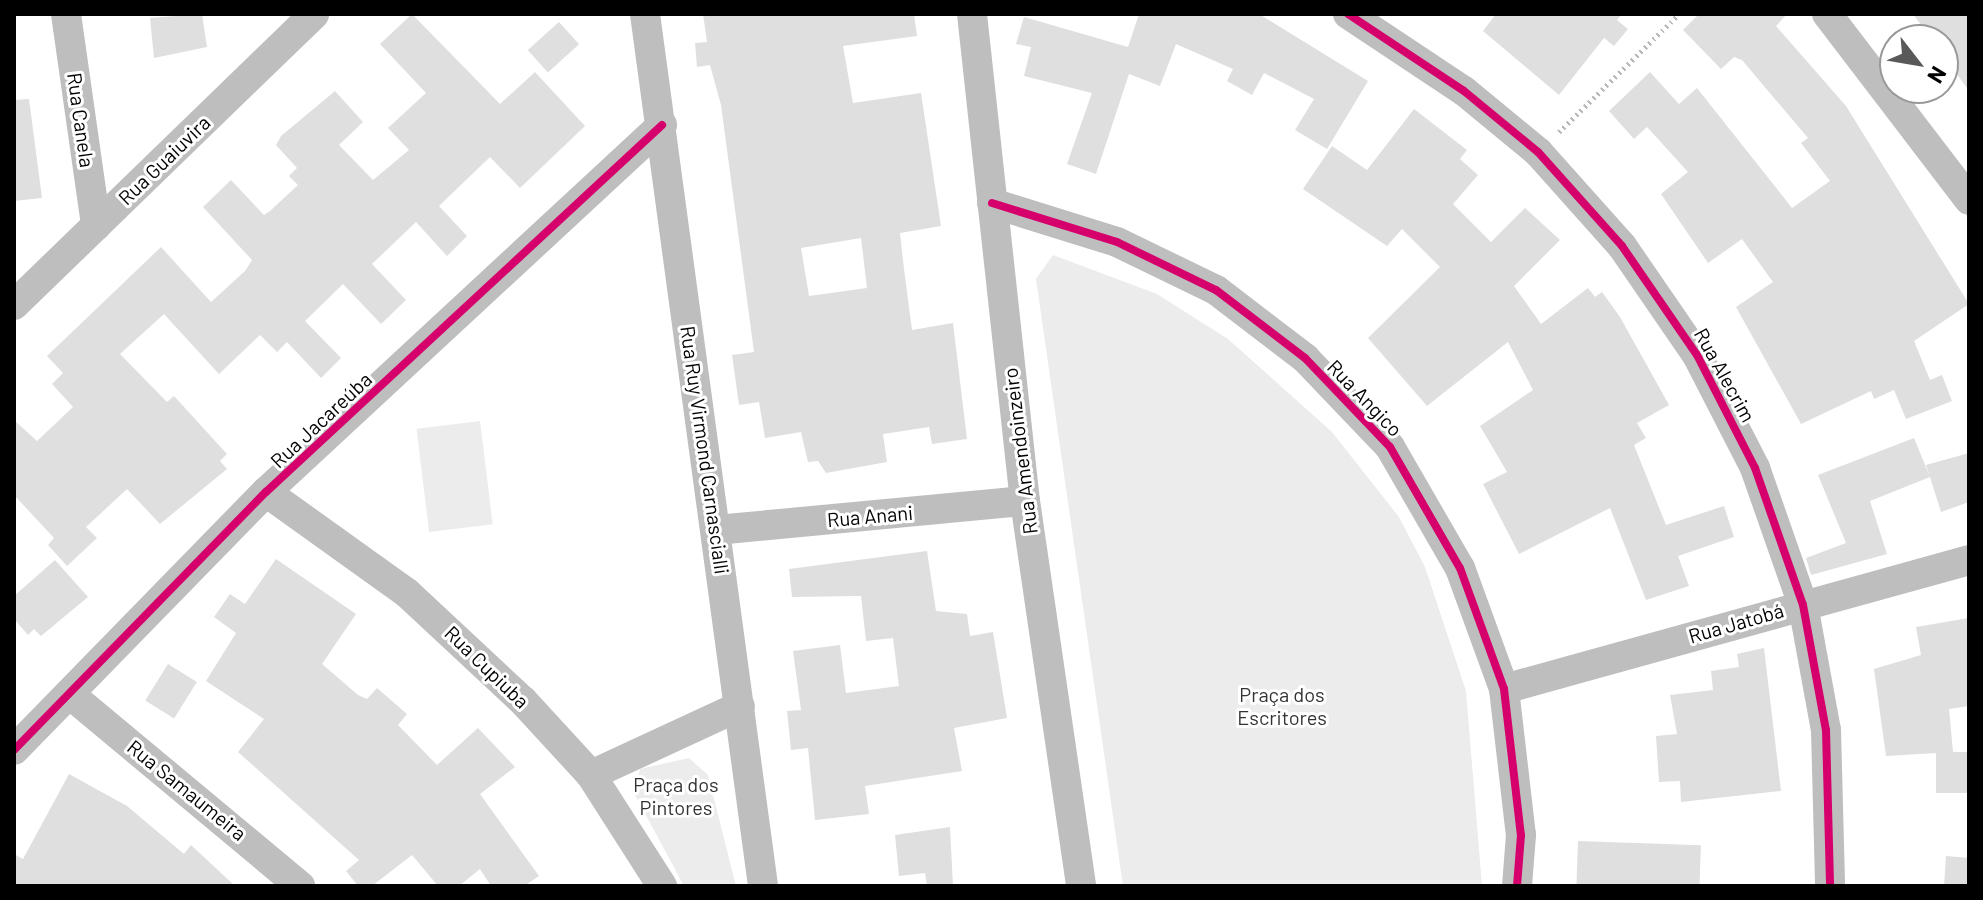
<!DOCTYPE html>
<html>
<head>
<meta charset="utf-8">
<style>
	body { margin:0 }
	#map { position:relative; width:1983px; height:900px; overflow:hidden; background:#fff; font-family:Barlow,sans-serif }
	div>[style] { position:absolute }
	[style*='--x'] { left:calc(var(--x)*1px); top:calc(var(--y)*1px); width:calc(var(--w)*1px); rotate:calc(var(--a)*1deg) }
	.green>* { inset:0; background:#ececec; transform-origin:0 0 }
	.building>* { inset:0; background:#dfdfdf; transform-origin:0 0 }
	.path>* { height:5px; margin-top:-2.5px; transform-origin:0; background:repeating-linear-gradient(90deg,#b9b9b9 0 2px,transparent 0 6px) }
	.minor>* { height:30px; margin:-15px; padding:0 15px; transform-origin:15px; border-radius:15px; background:#bebebe }
	.cycleway>* { height:8px; margin:-4px; padding:0 4px; transform-origin:4px; border-radius:4px; background:#d6006c }
	span { translate:-50% -50%; white-space:nowrap; text-align:center; line-height:1.15; -webkit-text-stroke:6px #fff; paint-order:stroke }
	.street-label { font-size:20px; color:#000 }
	.park-label { font-size:20px; color:#333 }
	.frame { position:absolute; inset:0; border:16px solid #000; pointer-events:none }
	.north { position:absolute; left:1879px; top:24px; width:80px; height:80px; box-sizing:border-box; background:#fff; border:2px solid #999; border-radius:50%; rotate:121deg; font-size:22px; font-weight:700; line-height:32px; text-align:center; color:#000 }
	.north::after { content:''; display:block; margin:auto; width:28px; height:36px; background:#595959; clip-path:polygon(50% 0,100% 100%,50% 72%,0 100%) }
</style>
</head>
<body>
<div id="map">
	<div class="green">
		<i style="clip-path:polygon(1053px 255px,1157px 294px,1228px 339px,1332px 432px,1399px 517px,1425px 567px,1466px 691px,1482px 886px,1123px 886px,1036px 279px)"></i>
		<i style="left:480px;top:421px;width:104px;height:64px;rotate:83deg"></i>
		<i style="clip-path:polygon(689px 758px,708px 775px,736px 886px,684px 886px,634px 793px,640px 769px)"></i>
	</div>
	<div class="building">
		<i style="clip-path:polygon(202px 14px,207px 47px,154px 58px,150px 18px)"></i>
		<i style="clip-path:polygon(412px 14px,500px 104px,535px 72px,585px 126px,520px 188px,490px 157px,439px 206px,467px 236px,447px 256px,416px 222px,372px 264px,406px 300px,381px 324px,343px 284px,305px 321px,341px 358px,321px 378px,287px 342px,277px 352px,260px 335px,219px 374px,164px 314px,120px 354px,167px 402px,174px 396px,227px 454px,220px 461px,227px 469px,160px 524px,127px 489px,86px 527px,97px 538px,67px 566px,48px 545px,54px 538px,14px 495px,14px 420px,37px 441px,73px 407px,52px 384px,63px 373px,47px 356px,161px 247px,211px 302px,245px 271px,252px 260px,203px 207px,231px 180px,264px 215px,270px 211px,298px 185px,289px 176px,297px 168px,276px 145px,281px 136px,335px 91px,363px 122px,339px 145px,373px 180px,409px 150px,388px 128px,426px 93px,380px 44px)"></i>
		<i style="clip-path:polygon(evenodd,703px 14px,914px 14px,917px 36px,843px 46px,853px 103px,921px 93px,941px 226px,900px 233px,904px 269px,912px 330px,953px 323px,967px 439px,932px 444px,929px 427px,883px 434px,887px 462px,826px 473px,818px 461px,808px 462px,801px 432px,765px 438px,759px 402px,739px 405px,732px 355px,754px 352px,721px 105px,710px 65px,697px 67px,695px 43px,707px 42px,703px 14px,861px 238px,867px 288px,809px 296px,801px 248px,861px 238px)"></i>
		<i style="clip-path:polygon(1139px 14px,1259px 14px,1368px 81px,1327px 149px,1295px 130px,1314px 99px,1264px 73px,1252px 95px,1227px 81px,1233px 69px,1176px 44px,1160px 86px,1129px 74px,1096px 174px,1067px 164px,1092px 93px,1024px 76px,1031px 47px,1016px 44px,1024px 17px,1128px 47px)"></i>
		<i style="clip-path:polygon(1496px 14px,1622px 14px,1617px 20px,1628px 29px,1614px 46px,1604px 38px,1559px 95px,1483px 31px)"></i>
		<i style="clip-path:polygon(1699px 14px,1787px 14px,1776px 26px,1846px 106px,1969px 304px,1914px 341px,1930px 380px,1942px 375px,1952px 401px,1906px 419px,1894px 390px,1874px 399px,1871px 391px,1801px 424px,1736px 307px,1773px 282px,1742px 239px,1708px 263px,1661px 194px,1688px 172px,1647px 127px,1634px 139px,1609px 111px,1650px 72px,1679px 104px,1697px 88px,1792px 208px,1830px 181px,1801px 143px,1808px 138px,1742px 60px,1734px 57px,1721px 69px,1683px 30px)"></i>
		<i style="clip-path:polygon(1913px 14px,1969px 14px,1969px 91px,1943px 55px,1943px 40px,1932px 40px)"></i>
		<i style="left:559px;top:22px;width:30px;height:42px;rotate:48deg"></i>
		<i style="clip-path:polygon(29px 99px,42px 198px,14px 201px,14px 100px)"></i>
		<i style="clip-path:polygon(1414px 109px,1467px 150px,1460px 159px,1478px 175px,1453px 204px,1491px 242px,1525px 208px,1560px 240px,1514px 286px,1541px 324px,1588px 288px,1595px 297px,1602px 292px,1620px 317px,1669px 405px,1637px 423px,1646px 438px,1634px 445px,1666px 525px,1724px 506px,1734px 537px,1678px 556px,1689px 586px,1646px 600px,1610px 508px,1519px 554px,1483px 484px,1507px 472px,1480px 426px,1533px 390px,1508px 342px,1427px 406px,1368px 338px,1440px 267px,1402px 229px,1387px 246px,1303px 189px,1332px 146px,1367px 170px)"></i>
		<i style="clip-path:polygon(1914px 438px,1930px 477px,1926px 465px,1969px 453px,1969px 502px,1941px 512px,1930px 477px,1870px 501px,1887px 554px,1811px 575px,1806px 558px,1846px 543px,1818px 475px)"></i>
		<i style="clip-path:polygon(927px 551px,936px 611px,967px 614px,970px 636px,993px 632px,1007px 718px,954px 728px,962px 771px,865px 786px,869px 814px,815px 820px,808px 748px,791px 750px,787px 711px,801px 710px,793px 651px,840px 645px,846px 693px,899px 686px,893px 638px,866px 641px,861px 596px,792px 597px,789px 569px)"></i>
		<i style="clip-path:polygon(276px 559px,356px 614px,322px 664px,358px 695px,367px 699px,377px 688px,407px 714px,398px 725px,437px 765px,478px 728px,515px 767px,480px 794px,539px 876px,524px 886px,491px 886px,480px 869px,459px 886px,438px 886px,412px 855px,372px 886px,358px 886px,346px 871px,359px 860px,238px 752px,264px 719px,206px 681px,236px 633px,214px 617px,230px 594px,245px 604px)"></i>
		<i style="clip-path:polygon(55px 560px,88px 597px,41px 636px,34px 629px,28px 635px,14px 619px,14px 596px)"></i>
		<i style="clip-path:polygon(1969px 618px,1969px 706px,1949px 709px,1953px 752px,1886px 756px,1874px 669px,1921px 655px,1916px 627px)"></i>
		<i style="clip-path:polygon(1764px 648px,1781px 791px,1681px 802px,1680px 781px,1659px 782px,1656px 736px,1677px 734px,1670px 695px,1713px 690px,1711px 671px,1739px 667px,1737px 654px)"></i>
		<i style="left:168px;top:664px;width:34px;height:43px;rotate:32deg"></i>
		<i style="left:1969px;top:752px;width:41px;height:33px;rotate:90deg"></i>
		<i style="clip-path:polygon(69px 774px,127px 806px,184px 854px,191px 845px,235px 886px,14px 886px,14px 854px,23px 859px)"></i>
		<i style="clip-path:polygon(950px 827px,953px 886px,927px 886px,925px 873px,899px 876px,895px 835px)"></i>
		<i style="left:1578px;top:841px;width:123px;height:45px;rotate:2deg"></i>
		<i style="clip-path:polygon(1946px 856px,1969px 858px,1969px 886px,1944px 886px)"></i>
	</div>
	<div class="path">
		<i style="--x:1559;--y:132;--w:168;--a:-44.5"></i>
	</div>
	<div class="minor">
		<i style="--x:66;--y:14;--w:214;--a:81.9"></i>
		<i style="--x:645;--y:14;--w:880;--a:82.29"></i>
		<i style="--x:972;--y:14;--w:490;--a:83.8"></i>
		<i style="--x:1025;--y:501;--w:389;--a:81.7"></i>
		<i style="--x:1348;--y:14;--w:139;--a:33.6"></i>
		<i style="--x:1464;--y:91;--w:96;--a:39.5"></i>
		<i style="--x:1538;--y:152;--w:126;--a:48.2"></i>
		<i style="--x:1622;--y:246;--w:132;--a:55.5"></i>
		<i style="--x:1697;--y:355;--w:127;--a:62.8"></i>
		<i style="--x:1755;--y:468;--w:145;--a:70.7"></i>
		<i style="--x:1803;--y:605;--w:127;--a:79.6"></i>
		<i style="--x:1826;--y:730;--w:156;--a:88.5"></i>
		<i style="--x:1827;--y:14;--w:234;--a:52.6"></i>
		<i style="--x:992;--y:203;--w:131;--a:17.3"></i>
		<i style="--x:1117;--y:242;--w:110;--a:25.9"></i>
		<i style="--x:1216;--y:290;--w:112;--a:37.4"></i>
		<i style="--x:1305;--y:358;--w:123;--a:46.3"></i>
		<i style="--x:1390;--y:447;--w:140;--a:60"></i>
		<i style="--x:1460;--y:568;--w:129;--a:70"></i>
		<i style="--x:1504;--y:689;--w:147;--a:83.4"></i>
		<i style="--x:1521;--y:835;--w:51;--a:94.5"></i>
		<i style="--x:14;--y:305;--w:418;--a:-44.1"></i>
		<i style="--x:266;--y:492;--w:173;--a:35.6"></i>
		<i style="--x:407;--y:593;--w:158;--a:43"></i>
		<i style="--x:523;--y:701;--w:100;--a:47.4"></i>
		<i style="--x:591;--y:775;--w:132;--a:57.4"></i>
		<i style="--x:716;--y:530;--w:310;--a:-5.4"></i>
		<i style="--x:1504;--y:689;--w:483;--a:-15.5"></i>
		<i style="--x:72;--y:696;--w:297;--a:39.8"></i>
		<i style="--x:14;--y:750;--w:361;--a:-45.7"></i>
		<i style="--x:266;--y:492;--w:540;--a:-42.82"></i>
		<i style="--x:591;--y:775;--w:164;--a:-24.8"></i>
	</div>
	<div class="cycleway">
		<i style="--x:1348;--y:14;--w:139;--a:33.6"></i>
		<i style="--x:1464;--y:91;--w:96;--a:39.5"></i>
		<i style="--x:1538;--y:152;--w:126;--a:48.2"></i>
		<i style="--x:1622;--y:246;--w:132;--a:55.5"></i>
		<i style="--x:1697;--y:355;--w:127;--a:62.8"></i>
		<i style="--x:1755;--y:468;--w:145;--a:70.7"></i>
		<i style="--x:1803;--y:605;--w:127;--a:79.6"></i>
		<i style="--x:1826;--y:730;--w:156;--a:88.5"></i>
		<i style="--x:992;--y:203;--w:131;--a:17.3"></i>
		<i style="--x:1117;--y:242;--w:110;--a:25.9"></i>
		<i style="--x:1216;--y:290;--w:112;--a:37.4"></i>
		<i style="--x:1305;--y:358;--w:123;--a:46.3"></i>
		<i style="--x:1390;--y:447;--w:140;--a:60"></i>
		<i style="--x:1460;--y:568;--w:129;--a:70"></i>
		<i style="--x:1504;--y:689;--w:147;--a:83.4"></i>
		<i style="--x:1521;--y:835;--w:51;--a:94.5"></i>
		<i style="--x:14;--y:750;--w:361;--a:-45.7"></i>
		<i style="--x:266;--y:492;--w:540;--a:-42.82"></i>
	</div>
	<div class="street-label">
		<span style="left:81px;top:120px;rotate:82deg">Rua Canela</span>
		<span style="left:164px;top:160px;rotate:-44deg">Rua Guaiuvira</span>
		<span style="left:1725px;top:375px;rotate:61deg">Rua Alecrim</span>
		<span style="left:1365px;top:398px;rotate:46deg">Rua Angico</span>
		<span style="left:321px;top:420px;rotate:-43deg">Rua Jacareúba</span>
		<span style="left:705px;top:450px;rotate:82deg">Rua Ruy Virmond Carnascialli</span>
		<span style="left:1020px;top:451px;rotate:-97deg">Rua Amendoinzeiro</span>
		<span style="left:870px;top:516px;rotate:-5deg">Rua Anani</span>
		<span style="left:1736px;top:623px;rotate:-16deg">Rua Jatobá</span>
		<span style="left:487px;top:667px;rotate:44deg">Rua Cupiuba</span>
		<span style="left:187px;top:790px;rotate:39deg">Rua Samaumeira</span>
	</div>
	<div class="park-label">
		<span style="left:1282px;top:706px">Praça dos<br>Escritores</span>
		<span style="left:676px;top:796px">Praça dos<br>Pintores</span>
	</div>
	<div class="frame"></div>
	<div class="north">N</div>
</div>
</body>
</html>
